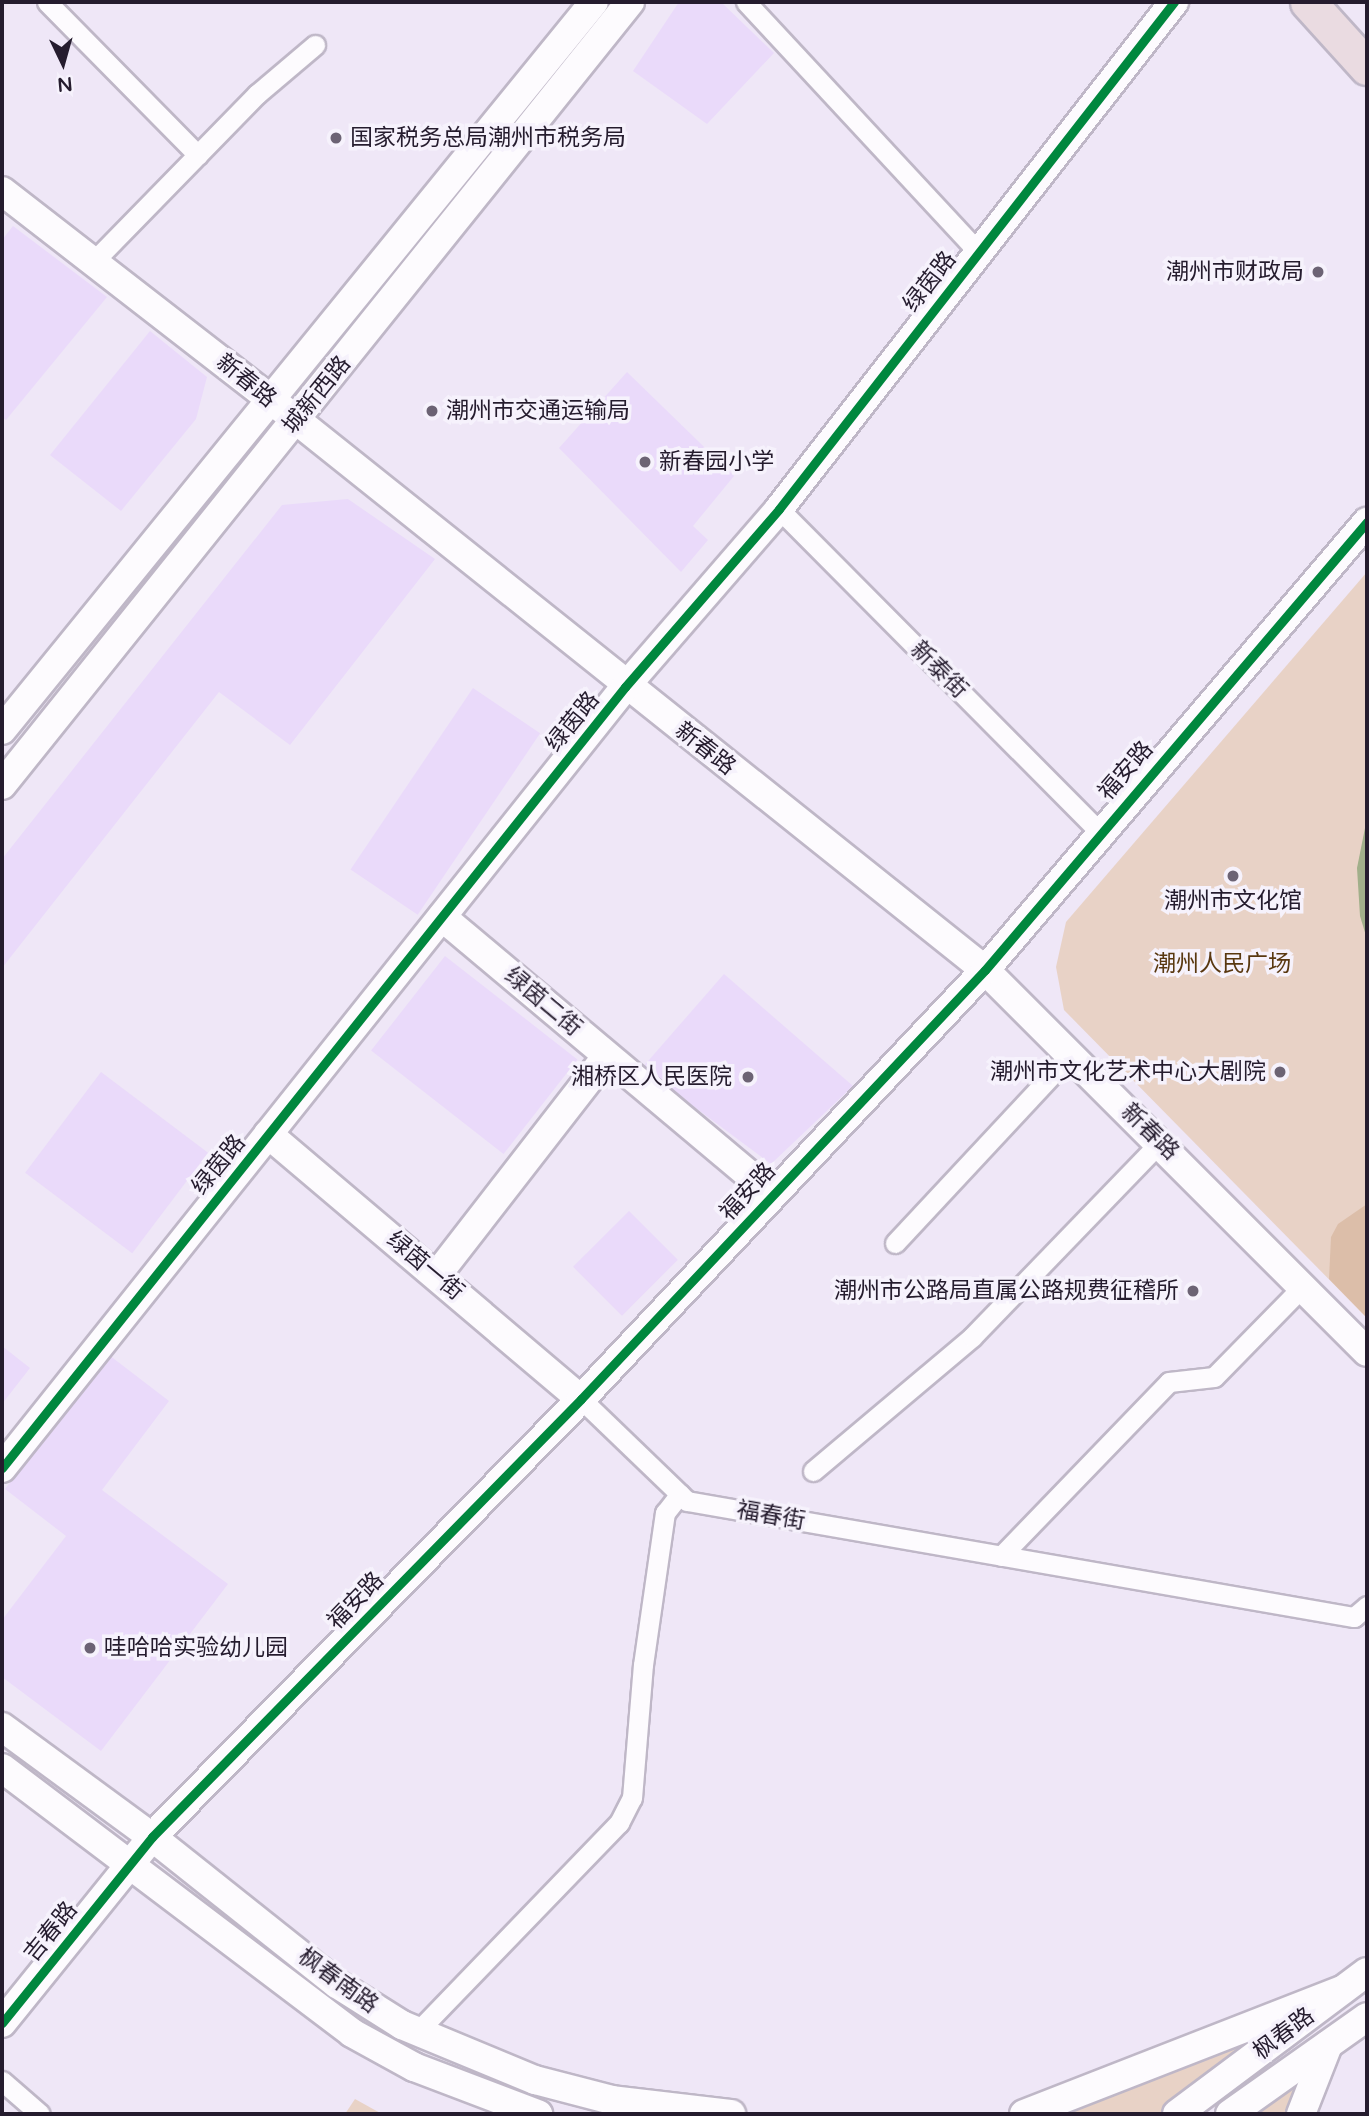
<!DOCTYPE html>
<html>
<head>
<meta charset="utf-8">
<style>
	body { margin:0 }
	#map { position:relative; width:1369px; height:2116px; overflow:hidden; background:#efe7f7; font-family:"Varela Round","Noto Sans SC",sans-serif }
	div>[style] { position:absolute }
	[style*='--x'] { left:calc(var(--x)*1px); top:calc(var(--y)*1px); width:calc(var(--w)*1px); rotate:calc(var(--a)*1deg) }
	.built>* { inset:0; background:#eadafa; transform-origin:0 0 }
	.green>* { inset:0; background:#e8d2c6 }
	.forest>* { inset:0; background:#dcbea9 }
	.water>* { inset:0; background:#a1af8a }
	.roads { filter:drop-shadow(2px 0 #bfb7c7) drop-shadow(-2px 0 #bfb7c7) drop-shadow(0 2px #bfb7c7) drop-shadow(0 -2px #bfb7c7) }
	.street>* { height:19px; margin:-9.5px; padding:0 9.5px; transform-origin:9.5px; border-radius:9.5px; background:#fdfbfe }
	.secondary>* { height:28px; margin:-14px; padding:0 14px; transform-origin:14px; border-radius:14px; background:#fdfbfe }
	.highway>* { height:35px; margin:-17.5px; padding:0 17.5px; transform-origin:17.5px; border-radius:17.5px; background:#eadbe1 }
	.cycleway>* { height:9px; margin:-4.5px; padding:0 4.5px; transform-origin:4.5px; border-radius:4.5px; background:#00873e }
	.dots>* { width:19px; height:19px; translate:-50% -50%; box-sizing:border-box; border:4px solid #f6f2fc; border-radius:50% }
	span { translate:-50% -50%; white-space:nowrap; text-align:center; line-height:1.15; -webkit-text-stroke:7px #f6f2fc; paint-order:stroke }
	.poi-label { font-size:23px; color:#251c2e }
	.left { translate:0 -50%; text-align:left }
	.right { translate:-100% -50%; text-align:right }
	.street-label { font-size:23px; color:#251c2e }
	.park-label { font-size:23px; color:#593810 }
	.frame { position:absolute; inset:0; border:4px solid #251c2e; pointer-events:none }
	.north { position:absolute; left:28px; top:28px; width:70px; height:70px; -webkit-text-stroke:5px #f6f2fc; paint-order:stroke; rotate:175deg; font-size:19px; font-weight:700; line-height:28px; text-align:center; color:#251c2e }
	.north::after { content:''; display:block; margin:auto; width:24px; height:32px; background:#251c2e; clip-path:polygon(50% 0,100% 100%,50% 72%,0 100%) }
</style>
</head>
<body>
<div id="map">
	<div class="built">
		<i style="clip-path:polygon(679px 2px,721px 2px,774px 53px,707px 124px,633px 71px)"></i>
		<i style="clip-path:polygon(13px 226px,107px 297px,6px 420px,2px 417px,2px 240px)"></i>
		<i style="clip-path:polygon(150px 331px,207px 377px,196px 419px,121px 511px,50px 455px)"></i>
		<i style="clip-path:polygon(627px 372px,734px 476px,693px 526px,708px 540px,681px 572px,559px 448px)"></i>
		<i style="clip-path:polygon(348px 499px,435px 559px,290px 745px,219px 692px,2px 968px,2px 859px,282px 505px)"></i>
		<i style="left:473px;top:688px;width:81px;height:219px;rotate:34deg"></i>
		<i style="left:445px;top:956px;width:168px;height:120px;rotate:38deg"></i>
		<i style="clip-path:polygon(724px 974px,853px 1086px,771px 1164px,642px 1068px)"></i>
		<i style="left:101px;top:1072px;width:134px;height:126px;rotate:37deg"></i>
		<i style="left:629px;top:1211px;width:69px;height:79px;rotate:45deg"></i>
		<i style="clip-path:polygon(2px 1346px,30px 1368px,2px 1404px)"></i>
		<i style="clip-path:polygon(109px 1355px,169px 1401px,102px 1490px,228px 1584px,101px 1751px,2px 1677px,2px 1620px,66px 1536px,5px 1489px)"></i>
	</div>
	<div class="green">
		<i style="clip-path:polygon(1367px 572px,1367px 1318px,1064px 1010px,1056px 967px,1066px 922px)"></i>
		<i style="clip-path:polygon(1284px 2022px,1164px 2114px,1058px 2114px)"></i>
		<i style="clip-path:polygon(1310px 2073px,1288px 2114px,1251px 2114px)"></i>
		<i style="clip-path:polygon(355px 2099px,382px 2114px,345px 2114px)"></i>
	</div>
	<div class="forest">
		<i style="clip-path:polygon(1367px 1204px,1367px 1318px,1329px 1279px,1331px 1237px,1338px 1224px)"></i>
	</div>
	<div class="water">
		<i style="clip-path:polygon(1367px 818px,1367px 939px,1360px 916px,1357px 868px)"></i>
	</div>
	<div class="roads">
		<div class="street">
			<i style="--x:47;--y:2;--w:215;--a:45.4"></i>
			<i style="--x:746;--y:2;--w:341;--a:47.1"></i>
			<i style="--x:93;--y:262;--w:235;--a:-45.7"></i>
			<i style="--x:257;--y:94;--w:76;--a:-40.2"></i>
			<i style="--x:779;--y:509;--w:455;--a:45.2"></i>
			<i style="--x:895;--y:1243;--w:258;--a:-47"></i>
			<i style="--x:581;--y:1399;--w:147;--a:43.9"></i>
			<i style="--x:687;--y:1501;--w:677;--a:9.87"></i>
			<i style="--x:1354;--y:1617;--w:17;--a:-40"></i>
			<i style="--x:813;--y:1471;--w:208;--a:-40.1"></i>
			<i style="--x:972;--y:1337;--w:271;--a:-46"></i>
			<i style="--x:1001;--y:1556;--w:242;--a:-46"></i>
			<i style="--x:1169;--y:1382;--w:45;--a:-6.3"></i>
			<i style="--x:1214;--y:1377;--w:129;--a:-45.6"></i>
			<i style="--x:417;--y:2032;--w:291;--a:-46"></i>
			<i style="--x:619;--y:1823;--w:28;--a:-63"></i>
			<i style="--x:632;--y:1798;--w:133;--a:-85.3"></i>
			<i style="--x:643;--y:1665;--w:154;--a:-81.8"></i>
			<i style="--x:665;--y:1513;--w:24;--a:-52"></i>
			<i style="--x:2;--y:2081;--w:50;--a:41"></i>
		</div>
		<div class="secondary">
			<i style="--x:2;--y:191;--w:339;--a:37.8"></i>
			<i style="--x:270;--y:399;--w:915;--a:38.61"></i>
			<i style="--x:985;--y:970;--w:540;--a:45"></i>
			<i style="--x:2;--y:730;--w:938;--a:-50.88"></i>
			<i style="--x:2;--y:785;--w:1004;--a:-51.27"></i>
			<i style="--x:442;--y:917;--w:431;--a:40"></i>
			<i style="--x:268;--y:1134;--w:410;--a:40.3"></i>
			<i style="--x:437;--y:1275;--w:277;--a:-52.2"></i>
			<i style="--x:2;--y:1468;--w:999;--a:-51.42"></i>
			<i style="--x:625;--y:687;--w:235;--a:-49.1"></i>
			<i style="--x:779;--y:509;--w:643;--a:-52.08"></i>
			<i style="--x:2;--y:1727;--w:186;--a:36.3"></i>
			<i style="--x:152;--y:1837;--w:236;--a:38.5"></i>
			<i style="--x:337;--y:1984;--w:77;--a:32.2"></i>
			<i style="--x:402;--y:2025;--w:144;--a:22.5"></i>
			<i style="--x:535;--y:2080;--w:80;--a:14.6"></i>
			<i style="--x:612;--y:2100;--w:120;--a:6.7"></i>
			<i style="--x:2;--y:1768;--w:439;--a:37.1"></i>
			<i style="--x:352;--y:2033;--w:71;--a:28.7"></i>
			<i style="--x:414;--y:2067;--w:133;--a:20.8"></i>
			<i style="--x:2;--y:2023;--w:239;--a:-51.1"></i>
			<i style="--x:152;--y:1837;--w:613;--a:-45.59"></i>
			<i style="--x:581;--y:1399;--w:589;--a:-46.72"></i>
			<i style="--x:985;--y:970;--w:589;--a:-49.55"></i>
			<i style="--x:1024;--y:2114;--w:341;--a:-21.3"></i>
			<i style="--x:1177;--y:2114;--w:237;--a:-36.8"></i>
			<i style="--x:1230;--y:2114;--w:168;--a:-35.3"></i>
			<i style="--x:1301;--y:2114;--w:74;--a:-68.6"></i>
		</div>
		<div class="highway">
			<i style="--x:1308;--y:2;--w:88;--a:47.8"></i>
		</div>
	</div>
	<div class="cycleway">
		<i style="--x:2;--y:1468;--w:999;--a:-51.42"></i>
		<i style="--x:625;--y:687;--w:235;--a:-49.1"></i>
		<i style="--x:779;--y:509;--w:643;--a:-52.08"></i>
		<i style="--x:2;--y:2023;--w:239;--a:-51.1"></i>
		<i style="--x:152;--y:1837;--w:613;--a:-45.59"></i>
		<i style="--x:581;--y:1399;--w:589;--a:-46.72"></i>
		<i style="--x:985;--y:970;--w:589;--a:-49.55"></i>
	</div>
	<div class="dots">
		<i style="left:336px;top:138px;background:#6c6374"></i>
		<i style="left:1318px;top:272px;background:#6c6374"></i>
		<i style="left:432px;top:411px;background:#6c6374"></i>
		<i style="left:645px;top:462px;background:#6c6374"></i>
		<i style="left:1233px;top:876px;background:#6c6374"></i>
		<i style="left:1280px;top:1072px;background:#6c6374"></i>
		<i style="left:748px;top:1077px;background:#6c6374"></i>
		<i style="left:1193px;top:1291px;background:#6c6374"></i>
		<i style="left:90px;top:1648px;background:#6c6374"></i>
	</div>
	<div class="poi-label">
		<span class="left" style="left:350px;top:138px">国家税务总局潮州市税务局</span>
		<span class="right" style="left:1304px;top:272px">潮州市财政局</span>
		<span class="left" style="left:446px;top:411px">潮州市交通运输局</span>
		<span class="left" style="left:659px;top:462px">新春园小学</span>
		<span style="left:1233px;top:901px">潮州市文化馆</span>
		<span class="right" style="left:1266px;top:1072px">潮州市文化艺术中心大剧院</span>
		<span class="right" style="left:732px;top:1077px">湘桥区人民医院</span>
		<span class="right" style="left:1179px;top:1291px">潮州市公路局直属公路规费征稽所</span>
		<span class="left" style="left:104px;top:1648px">哇哈哈实验幼儿园</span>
	</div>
	<div class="street-label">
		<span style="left:930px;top:282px;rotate:-52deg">绿茵路</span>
		<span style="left:246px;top:381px;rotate:39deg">新春路</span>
		<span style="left:317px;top:395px;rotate:-51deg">城新西路</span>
		<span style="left:939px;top:670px;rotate:45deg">新泰街</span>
		<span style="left:573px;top:722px;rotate:-51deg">绿茵路</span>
		<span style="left:705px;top:749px;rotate:38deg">新春路</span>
		<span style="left:1126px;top:771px;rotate:-49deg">福安路</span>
		<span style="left:543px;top:1002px;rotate:40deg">绿茵二街</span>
		<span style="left:1150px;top:1132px;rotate:44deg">新春路</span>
		<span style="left:219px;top:1165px;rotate:-51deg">绿茵路</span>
		<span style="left:748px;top:1192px;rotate:-47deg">福安路</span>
		<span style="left:425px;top:1266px;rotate:40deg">绿茵一街</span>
		<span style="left:771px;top:1516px;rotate:10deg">福春街</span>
		<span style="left:356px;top:1601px;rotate:-46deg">福安路</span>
		<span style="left:51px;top:1932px;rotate:-51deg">吉春路</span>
		<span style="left:338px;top:1981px;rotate:36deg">枫春南路</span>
		<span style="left:1284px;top:2034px;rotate:-37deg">枫春路</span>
	</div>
	<div class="park-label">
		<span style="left:1222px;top:964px">潮州人民广场</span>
	</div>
	<div class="frame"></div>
	<div class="north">N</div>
</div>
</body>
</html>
